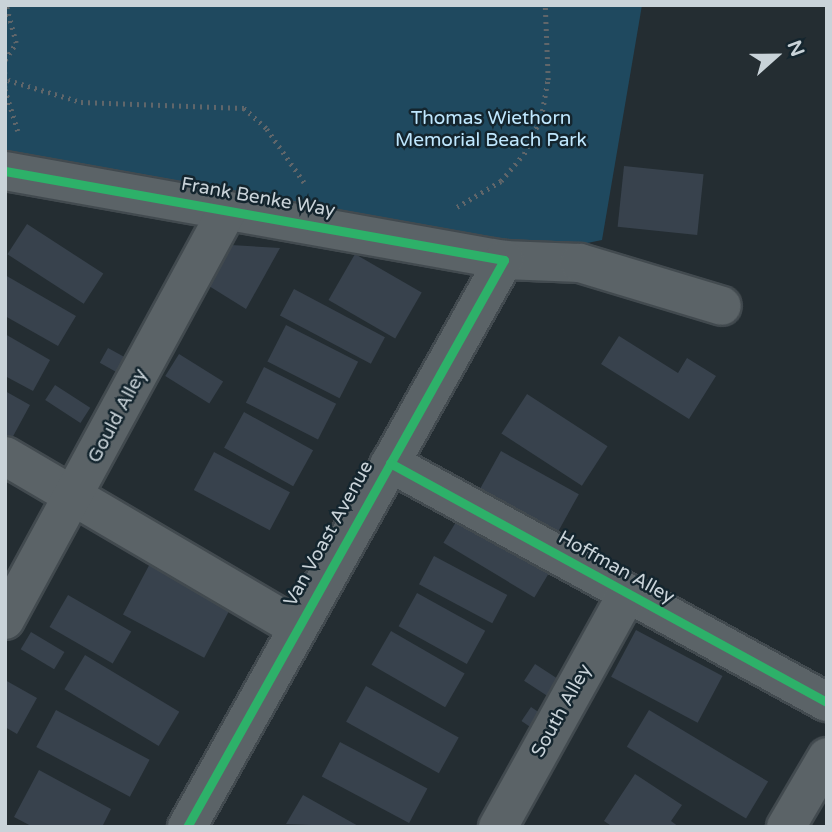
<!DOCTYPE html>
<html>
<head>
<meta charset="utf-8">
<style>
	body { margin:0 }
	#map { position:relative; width:832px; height:832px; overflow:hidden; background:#242d32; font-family:"Varela Round",sans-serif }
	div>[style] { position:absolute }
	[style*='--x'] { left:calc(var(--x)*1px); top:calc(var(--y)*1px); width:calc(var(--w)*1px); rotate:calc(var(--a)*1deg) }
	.green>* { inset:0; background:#1f495f }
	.building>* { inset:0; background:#38424d; transform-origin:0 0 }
	.path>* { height:4.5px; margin-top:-2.25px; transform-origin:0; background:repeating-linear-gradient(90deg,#60666a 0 2px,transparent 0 7px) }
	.roads { filter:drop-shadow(2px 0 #424a4f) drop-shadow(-2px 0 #424a4f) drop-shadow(0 2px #424a4f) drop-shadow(0 -2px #424a4f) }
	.minor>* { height:38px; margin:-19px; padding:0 19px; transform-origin:19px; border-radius:19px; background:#5b6367 }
	.cycleway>* { height:9px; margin:-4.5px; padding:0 4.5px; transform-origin:4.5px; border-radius:4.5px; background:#2db169 }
	span { translate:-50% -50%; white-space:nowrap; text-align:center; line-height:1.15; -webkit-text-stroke:5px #14252e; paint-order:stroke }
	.park-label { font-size:19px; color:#bfe7fe }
	.street-label { font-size:19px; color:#c9d3d9 }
	.frame { position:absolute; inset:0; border:7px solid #c9d3d9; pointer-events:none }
	.north { position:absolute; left:741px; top:21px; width:70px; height:70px; -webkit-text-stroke:5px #14252e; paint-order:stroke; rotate:69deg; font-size:19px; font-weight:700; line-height:28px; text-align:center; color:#c9d3d9 }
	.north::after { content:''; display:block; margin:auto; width:24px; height:32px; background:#c9d3d9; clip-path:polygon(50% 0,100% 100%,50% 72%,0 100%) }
</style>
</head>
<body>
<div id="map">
	<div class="green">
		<i style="clip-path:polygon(5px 5px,642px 5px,602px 240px,504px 260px,5px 171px)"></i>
	</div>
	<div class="building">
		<i style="left:624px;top:166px;width:80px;height:61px;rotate:6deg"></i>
		<i style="left:27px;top:224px;width:91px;height:36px;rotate:33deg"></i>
		<i style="clip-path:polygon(231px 245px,280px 248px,246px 309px,209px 286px)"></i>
		<i style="left:355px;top:254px;width:77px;height:53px;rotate:30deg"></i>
		<i style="clip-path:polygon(5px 275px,76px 316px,58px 346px,5px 316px)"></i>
		<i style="left:294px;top:289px;width:103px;height:30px;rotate:28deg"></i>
		<i style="left:286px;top:325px;width:81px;height:41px;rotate:27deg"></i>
		<i style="clip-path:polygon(5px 334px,50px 360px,33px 391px,5px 376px)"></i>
		<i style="clip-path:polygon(619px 336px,678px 373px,687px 358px,716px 376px,689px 419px,601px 364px)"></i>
		<i style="left:108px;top:348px;width:26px;height:17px;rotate:29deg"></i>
		<i style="left:179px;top:354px;width:52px;height:26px;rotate:32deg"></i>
		<i style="left:264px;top:367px;width:81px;height:40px;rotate:27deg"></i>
		<i style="left:55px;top:385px;width:42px;height:18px;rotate:33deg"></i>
		<i style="clip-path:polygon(5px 391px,30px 405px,11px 440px,5px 437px)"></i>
		<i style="left:527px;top:394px;width:96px;height:47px;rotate:33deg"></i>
		<i style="left:244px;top:412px;width:79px;height:41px;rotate:29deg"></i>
		<i style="left:501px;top:451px;width:89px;height:50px;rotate:29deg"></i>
		<i style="left:214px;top:452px;width:86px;height:43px;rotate:28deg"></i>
		<i style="left:462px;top:512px;width:106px;height:36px;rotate:31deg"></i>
		<i style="left:434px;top:556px;width:83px;height:32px;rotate:28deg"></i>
		<i style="left:153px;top:558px;width:92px;height:64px;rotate:28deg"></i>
		<i style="left:417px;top:593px;width:78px;height:38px;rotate:29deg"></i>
		<i style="left:68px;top:595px;width:73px;height:37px;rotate:30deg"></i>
		<i style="left:636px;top:630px;width:98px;height:53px;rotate:28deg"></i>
		<i style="left:391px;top:631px;width:85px;height:39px;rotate:30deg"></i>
		<i style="left:31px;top:632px;width:39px;height:20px;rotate:31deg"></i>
		<i style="left:85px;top:655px;width:110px;height:40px;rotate:31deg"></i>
		<i style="left:535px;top:664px;width:37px;height:20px;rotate:33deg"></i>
		<i style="clip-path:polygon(5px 680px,37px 698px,17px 734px,5px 727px)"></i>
		<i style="left:366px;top:686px;width:106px;height:41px;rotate:29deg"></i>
		<i style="left:531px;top:707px;width:22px;height:17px;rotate:34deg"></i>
		<i style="left:56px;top:710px;width:106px;height:42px;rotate:28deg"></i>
		<i style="left:649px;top:710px;width:139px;height:43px;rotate:31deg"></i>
		<i style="left:340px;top:742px;width:99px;height:39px;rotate:28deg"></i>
		<i style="clip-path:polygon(39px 770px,111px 809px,102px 827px,33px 827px,14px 817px)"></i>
		<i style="clip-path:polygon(635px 774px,682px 805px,671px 821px,679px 827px,613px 827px,604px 821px)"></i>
		<i style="clip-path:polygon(303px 795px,360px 827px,286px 824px)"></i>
	</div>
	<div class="path">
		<i style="--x:5;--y:60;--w:20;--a:-57"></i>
		<i style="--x:16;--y:43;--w:39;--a:-105"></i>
		<i style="--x:5;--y:72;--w:16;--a:90"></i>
		<i style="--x:8;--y:80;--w:76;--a:16.8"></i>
		<i style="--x:81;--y:102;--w:163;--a:2.1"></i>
		<i style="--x:244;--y:108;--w:31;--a:42"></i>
		<i style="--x:267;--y:129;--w:65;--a:55.1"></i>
		<i style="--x:5;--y:89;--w:44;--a:72.8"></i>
		<i style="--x:457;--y:207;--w:51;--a:-30.6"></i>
		<i style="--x:501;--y:181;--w:35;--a:-50"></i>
		<i style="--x:524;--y:154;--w:40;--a:-65"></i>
		<i style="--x:541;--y:118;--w:39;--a:-80"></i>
		<i style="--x:548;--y:80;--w:75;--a:-92.3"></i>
	</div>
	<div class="roads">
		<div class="minor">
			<i style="--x:5;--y:171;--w:507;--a:10.11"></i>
			<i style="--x:504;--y:260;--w:76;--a:2.3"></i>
			<i style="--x:580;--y:263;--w:148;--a:16.8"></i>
			<i style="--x:5;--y:456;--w:338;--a:30.4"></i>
			<i style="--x:390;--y:463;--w:498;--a:28.7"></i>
			<i style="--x:5;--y:620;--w:465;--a:-61.5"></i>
			<i style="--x:187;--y:827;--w:650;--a:-60.79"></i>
			<i style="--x:498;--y:827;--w:266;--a:-61"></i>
			<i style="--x:786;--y:827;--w:81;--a:-59.6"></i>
		</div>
	</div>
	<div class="cycleway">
		<i style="--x:5;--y:171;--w:507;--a:10.11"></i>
		<i style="--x:504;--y:260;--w:650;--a:119.21"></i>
		<i style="--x:390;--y:463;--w:498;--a:28.7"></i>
	</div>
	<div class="park-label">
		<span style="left:491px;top:130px">Thomas Wiethorn<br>Memorial Beach Park</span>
	</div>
	<div class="street-label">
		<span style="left:258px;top:198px;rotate:10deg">Frank Benke Way</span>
		<span style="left:118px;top:416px;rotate:-62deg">Gould Alley</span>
		<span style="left:329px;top:534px;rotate:-61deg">Van Voast Avenue</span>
		<span style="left:616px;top:568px;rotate:29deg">Hoffman Alley</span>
		<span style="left:562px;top:711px;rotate:-61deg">South Alley</span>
	</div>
	<div class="frame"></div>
	<div class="north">N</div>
</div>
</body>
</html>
